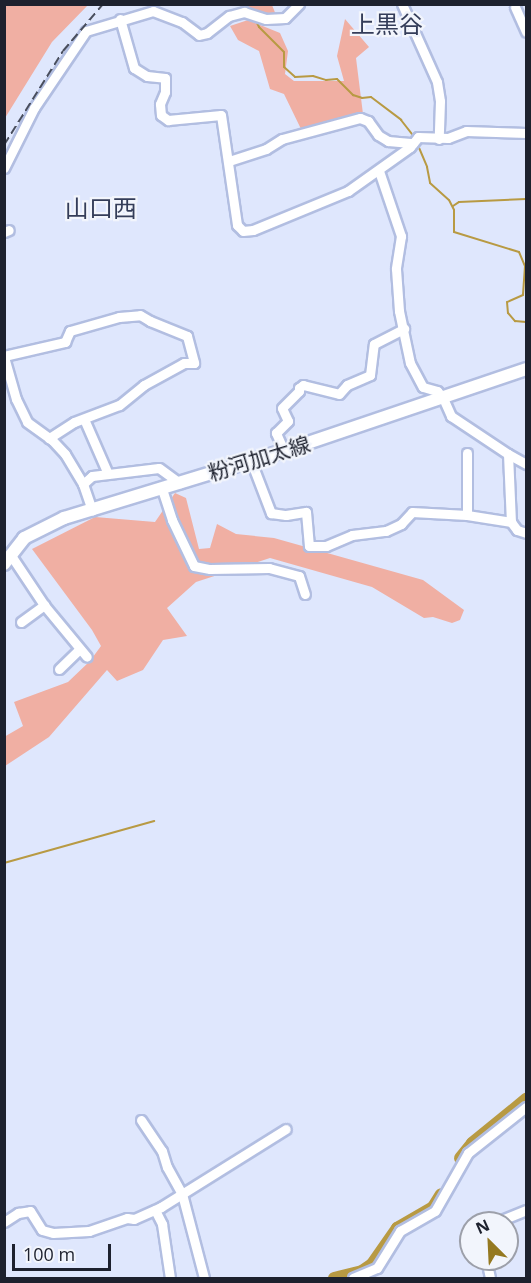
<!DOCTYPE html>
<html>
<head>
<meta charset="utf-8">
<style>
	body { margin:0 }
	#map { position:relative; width:531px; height:1283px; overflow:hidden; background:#dfe7fd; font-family:"Open Sans","Noto Sans JP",sans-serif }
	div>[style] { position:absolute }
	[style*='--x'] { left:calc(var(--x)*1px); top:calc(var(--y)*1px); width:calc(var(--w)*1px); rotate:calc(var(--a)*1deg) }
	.green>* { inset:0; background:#f0afa3 }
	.stream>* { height:2px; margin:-1px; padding:0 1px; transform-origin:1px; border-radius:1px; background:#b89a43 }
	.river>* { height:12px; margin:-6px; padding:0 6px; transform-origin:6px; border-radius:6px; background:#b89a43 }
	.roads { filter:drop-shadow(2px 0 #b2bee1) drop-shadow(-2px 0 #b2bee1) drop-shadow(0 2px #b2bee1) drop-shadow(0 -2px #b2bee1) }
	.minor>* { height:9px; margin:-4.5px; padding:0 4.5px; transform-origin:4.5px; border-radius:4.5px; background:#fff }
	.major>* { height:12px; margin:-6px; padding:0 6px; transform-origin:6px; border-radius:6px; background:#fff }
	.rail>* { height:2px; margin-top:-1px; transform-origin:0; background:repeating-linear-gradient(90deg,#494e5d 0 9px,transparent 0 13.5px) }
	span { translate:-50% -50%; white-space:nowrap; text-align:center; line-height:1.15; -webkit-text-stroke:4.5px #f2f5fc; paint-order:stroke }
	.street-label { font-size:21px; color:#1d212e }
	.quarter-label { font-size:24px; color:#343d59 }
	.frame { position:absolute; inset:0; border:6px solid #1d212e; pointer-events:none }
	.north { position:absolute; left:459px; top:1211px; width:60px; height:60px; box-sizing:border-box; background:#f2f5fc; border:2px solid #9da0aa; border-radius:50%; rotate:336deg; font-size:16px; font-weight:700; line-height:24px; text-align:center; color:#1d212e }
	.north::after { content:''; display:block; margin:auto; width:21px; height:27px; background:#957921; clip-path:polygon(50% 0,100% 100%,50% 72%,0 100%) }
	.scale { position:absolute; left:12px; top:1244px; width:99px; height:27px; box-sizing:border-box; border:3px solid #1d212e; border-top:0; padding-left:8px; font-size:18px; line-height:21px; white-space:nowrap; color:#1d212e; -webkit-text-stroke:4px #f2f5fc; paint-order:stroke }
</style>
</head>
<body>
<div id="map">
	<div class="green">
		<i style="clip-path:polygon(5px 4px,88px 5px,52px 42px,5px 118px)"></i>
		<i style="clip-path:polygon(243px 5px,272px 5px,276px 15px,250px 10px)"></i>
		<i style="clip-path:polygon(345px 19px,369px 47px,356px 58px,363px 114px,301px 129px,284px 94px,270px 89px,259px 51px,238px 40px,230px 26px,248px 20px,280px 33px,288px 51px,285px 74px,294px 81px,344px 81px,337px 56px)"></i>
		<i style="clip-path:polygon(175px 493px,186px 498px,199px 549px,210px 548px,217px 524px,236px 534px,274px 538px,423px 580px,464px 610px,460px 620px,452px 623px,433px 617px,424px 618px,372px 587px,270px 558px,196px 582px,167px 608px,187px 636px,163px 640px,143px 670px,117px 681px,107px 670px,49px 737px,5px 766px,4px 737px,23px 726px,14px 702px,68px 682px,90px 661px,101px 646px,92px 630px,32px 549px,95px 517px,155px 522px)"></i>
	</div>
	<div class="stream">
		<i style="--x:255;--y:19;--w:9;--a:63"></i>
		<i style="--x:259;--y:27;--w:35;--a:45"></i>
		<i style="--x:284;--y:52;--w:15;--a:90"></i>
		<i style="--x:284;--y:67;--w:15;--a:42"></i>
		<i style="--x:295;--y:77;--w:18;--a:-3"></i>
		<i style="--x:313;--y:76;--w:14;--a:17"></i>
		<i style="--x:326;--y:80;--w:11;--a:-5"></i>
		<i style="--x:337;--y:79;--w:23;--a:45"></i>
		<i style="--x:353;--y:95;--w:9;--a:18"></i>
		<i style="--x:362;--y:98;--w:9;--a:-6"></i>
		<i style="--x:371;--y:97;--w:38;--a:37"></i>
		<i style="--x:401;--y:120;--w:23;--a:52"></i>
		<i style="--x:417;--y:143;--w:26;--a:67"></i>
		<i style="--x:427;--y:167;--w:16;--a:79"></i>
		<i style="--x:430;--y:183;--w:25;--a:42"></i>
		<i style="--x:449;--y:200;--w:11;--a:63"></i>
		<i style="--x:454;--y:210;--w:22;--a:90"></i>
		<i style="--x:454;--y:232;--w:68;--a:17.1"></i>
		<i style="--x:519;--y:252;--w:15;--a:67"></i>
		<i style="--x:525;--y:266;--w:29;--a:94"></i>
		<i style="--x:523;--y:295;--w:17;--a:156"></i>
		<i style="--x:507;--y:302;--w:11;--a:85"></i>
		<i style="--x:508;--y:313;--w:11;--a:49"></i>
		<i style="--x:515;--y:321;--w:11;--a:5"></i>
		<i style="--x:453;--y:206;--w:7;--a:-34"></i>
		<i style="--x:459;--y:202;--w:67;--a:-2.6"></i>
		<i style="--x:4;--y:863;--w:156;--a:-15.6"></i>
	</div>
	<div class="river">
		<i style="--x:460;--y:1158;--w:19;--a:-51"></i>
		<i style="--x:472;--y:1143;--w:70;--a:-39.2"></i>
		<i style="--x:334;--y:1278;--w:29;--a:-14"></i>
		<i style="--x:362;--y:1271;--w:12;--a:-35"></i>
		<i style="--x:372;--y:1264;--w:44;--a:-55.2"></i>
		<i style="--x:397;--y:1228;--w:42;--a:-30.3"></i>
		<i style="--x:433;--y:1207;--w:15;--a:-58"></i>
	</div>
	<div class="roads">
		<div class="minor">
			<i style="--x:402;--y:4;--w:85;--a:65.8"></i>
			<i style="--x:437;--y:82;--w:19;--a:81"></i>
			<i style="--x:440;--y:101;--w:38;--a:92"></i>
			<i style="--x:515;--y:7;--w:27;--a:66"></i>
			<i style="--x:120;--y:19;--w:51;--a:74.1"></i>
			<i style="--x:134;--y:68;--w:15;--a:32"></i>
			<i style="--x:147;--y:76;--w:18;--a:6"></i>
			<i style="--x:165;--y:78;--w:14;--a:90"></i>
			<i style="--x:165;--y:92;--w:13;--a:113"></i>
			<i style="--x:160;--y:104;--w:11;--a:85"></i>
			<i style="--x:161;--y:115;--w:9;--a:36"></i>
			<i style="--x:168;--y:120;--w:53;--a:-5.4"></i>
			<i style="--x:221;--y:115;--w:111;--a:81.7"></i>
			<i style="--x:237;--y:225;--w:8;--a:45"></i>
			<i style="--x:243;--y:231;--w:10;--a:-6"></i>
			<i style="--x:253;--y:230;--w:103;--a:-22.3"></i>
			<i style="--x:348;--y:191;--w:76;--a:-35.4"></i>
			<i style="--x:410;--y:147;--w:13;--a:-51"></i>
			<i style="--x:418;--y:137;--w:30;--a:2"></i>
			<i style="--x:448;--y:138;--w:19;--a:-21"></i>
			<i style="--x:466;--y:131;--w:60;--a:1.9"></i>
			<i style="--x:229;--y:161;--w:39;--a:-18"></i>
			<i style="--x:266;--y:149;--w:19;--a:-32"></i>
			<i style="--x:282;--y:139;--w:81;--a:-15.1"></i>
			<i style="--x:360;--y:118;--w:9;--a:21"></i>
			<i style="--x:368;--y:121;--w:17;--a:54"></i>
			<i style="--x:378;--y:135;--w:12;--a:31"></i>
			<i style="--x:388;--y:141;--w:25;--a:5"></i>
			<i style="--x:4;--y:168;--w:67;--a:-63.4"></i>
			<i style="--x:34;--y:108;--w:93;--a:-56"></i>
			<i style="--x:86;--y:31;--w:70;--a:-16.6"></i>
			<i style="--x:153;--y:11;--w:31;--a:21"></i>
			<i style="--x:182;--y:22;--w:21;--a:37"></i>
			<i style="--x:199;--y:35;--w:8;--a:-14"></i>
			<i style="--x:207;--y:33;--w:28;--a:-38"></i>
			<i style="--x:229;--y:16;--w:16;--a:-15"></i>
			<i style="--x:244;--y:12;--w:23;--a:18"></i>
			<i style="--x:266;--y:19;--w:19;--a:-3"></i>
			<i style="--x:285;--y:18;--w:20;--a:-45"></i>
			<i style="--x:379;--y:171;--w:69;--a:71.3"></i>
			<i style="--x:401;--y:236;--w:33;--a:99"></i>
			<i style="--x:396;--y:269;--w:42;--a:85.9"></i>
			<i style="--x:399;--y:311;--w:53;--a:78.1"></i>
			<i style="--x:410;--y:363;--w:27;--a:62"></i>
			<i style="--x:423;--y:387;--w:15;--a:16"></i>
			<i style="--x:437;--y:391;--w:9;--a:49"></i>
			<i style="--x:443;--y:398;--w:20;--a:66"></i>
			<i style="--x:451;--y:416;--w:69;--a:33.7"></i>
			<i style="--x:508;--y:454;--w:68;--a:87.5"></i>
			<i style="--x:511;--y:522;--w:10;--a:53"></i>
			<i style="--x:517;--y:530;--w:9;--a:18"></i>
			<i style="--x:4;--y:232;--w:5;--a:-22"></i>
			<i style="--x:4;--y:356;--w:63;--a:-12.9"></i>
			<i style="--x:65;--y:342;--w:12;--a:-66"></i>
			<i style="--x:70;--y:331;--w:51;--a:-15.9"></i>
			<i style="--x:119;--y:317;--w:21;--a:-5"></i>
			<i style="--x:140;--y:315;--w:12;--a:31"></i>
			<i style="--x:150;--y:321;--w:40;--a:22"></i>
			<i style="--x:187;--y:336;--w:28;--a:75"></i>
			<i style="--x:194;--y:363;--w:10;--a:180"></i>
			<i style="--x:184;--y:363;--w:46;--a:151.2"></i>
			<i style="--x:144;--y:385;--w:32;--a:141"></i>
			<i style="--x:119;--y:405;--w:48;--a:159.3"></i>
			<i style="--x:74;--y:422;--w:30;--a:147"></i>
			<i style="--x:4;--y:357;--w:44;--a:74.1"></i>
			<i style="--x:16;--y:399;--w:25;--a:64"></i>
			<i style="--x:27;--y:422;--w:31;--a:36"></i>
			<i style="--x:52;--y:440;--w:19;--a:47"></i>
			<i style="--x:65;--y:454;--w:35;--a:59"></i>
			<i style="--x:83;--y:484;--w:28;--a:71"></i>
			<i style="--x:84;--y:419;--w:60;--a:66.4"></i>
			<i style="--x:284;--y:451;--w:20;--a:-114"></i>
			<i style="--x:276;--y:433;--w:17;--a:-45"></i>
			<i style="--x:288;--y:421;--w:14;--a:-115"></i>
			<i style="--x:282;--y:408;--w:24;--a:-45"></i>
			<i style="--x:299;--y:391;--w:3;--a:-90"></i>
			<i style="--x:299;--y:388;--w:5;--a:-37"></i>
			<i style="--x:303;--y:385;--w:37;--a:14"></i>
			<i style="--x:339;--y:394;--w:12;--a:-48"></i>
			<i style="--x:347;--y:385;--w:25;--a:-23"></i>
			<i style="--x:370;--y:375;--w:31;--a:-83"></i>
			<i style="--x:374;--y:344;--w:34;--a:-27"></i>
			<i style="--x:467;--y:453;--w:62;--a:90"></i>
			<i style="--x:508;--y:454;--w:21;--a:29"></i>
			<i style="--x:251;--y:461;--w:56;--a:69"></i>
			<i style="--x:271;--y:513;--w:15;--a:8"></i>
			<i style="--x:286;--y:515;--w:20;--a:-9"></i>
			<i style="--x:306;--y:512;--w:34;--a:85"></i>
			<i style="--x:309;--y:546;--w:17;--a:0"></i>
			<i style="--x:326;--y:546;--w:28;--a:-23"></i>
			<i style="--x:352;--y:535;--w:34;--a:-7"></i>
			<i style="--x:386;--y:531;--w:17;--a:-25"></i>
			<i style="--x:401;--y:524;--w:16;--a:-47"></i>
			<i style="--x:412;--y:512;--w:55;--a:3.1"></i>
			<i style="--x:467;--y:515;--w:45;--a:9"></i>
			<i style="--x:83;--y:484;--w:12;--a:-42"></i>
			<i style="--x:92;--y:476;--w:67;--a:-6.8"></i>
			<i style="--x:159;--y:468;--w:26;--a:36"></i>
			<i style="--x:162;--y:489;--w:33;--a:72"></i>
			<i style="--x:172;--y:520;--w:51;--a:64.4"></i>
			<i style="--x:194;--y:566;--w:16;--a:11"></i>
			<i style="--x:210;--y:569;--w:59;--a:-1"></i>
			<i style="--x:269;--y:568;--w:31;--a:15"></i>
			<i style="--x:299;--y:576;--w:19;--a:72"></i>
			<i style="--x:10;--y:554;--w:61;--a:56.3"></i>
			<i style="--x:44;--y:605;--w:67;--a:50.4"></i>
			<i style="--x:21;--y:622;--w:29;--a:-36"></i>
			<i style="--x:59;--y:669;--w:29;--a:-44"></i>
			<i style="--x:141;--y:1120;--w:37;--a:56"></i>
			<i style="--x:162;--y:1151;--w:17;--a:73"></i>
			<i style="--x:167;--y:1167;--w:31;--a:61"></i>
			<i style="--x:182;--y:1194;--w:87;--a:75.3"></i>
			<i style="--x:155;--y:1210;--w:16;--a:63"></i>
			<i style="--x:162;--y:1224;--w:55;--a:81.6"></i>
			<i style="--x:4;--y:1222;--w:17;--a:-33"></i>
			<i style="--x:18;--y:1213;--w:12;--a:-9"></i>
			<i style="--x:30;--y:1211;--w:22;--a:58"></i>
			<i style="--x:42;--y:1230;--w:11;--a:15"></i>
			<i style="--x:53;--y:1233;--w:36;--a:-3"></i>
			<i style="--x:89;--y:1231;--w:40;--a:-18.9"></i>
			<i style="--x:127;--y:1218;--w:7;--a:8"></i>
			<i style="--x:134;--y:1219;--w:30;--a:-24"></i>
			<i style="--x:161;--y:1207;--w:147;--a:-32"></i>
			<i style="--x:502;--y:1223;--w:4;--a:-63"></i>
			<i style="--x:504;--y:1219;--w:24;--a:-22"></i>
			<i style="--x:486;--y:1259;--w:19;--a:78"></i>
			<i style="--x:353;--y:1278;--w:26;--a:-23"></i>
			<i style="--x:377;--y:1268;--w:44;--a:-58.1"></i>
			<i style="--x:400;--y:1231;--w:40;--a:-29.7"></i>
			<i style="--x:435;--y:1211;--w:67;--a:-60.4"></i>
			<i style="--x:468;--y:1153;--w:74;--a:-38.4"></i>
		</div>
		<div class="major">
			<i style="--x:4;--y:564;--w:33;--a:-52"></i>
			<i style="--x:24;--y:538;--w:45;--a:-26.6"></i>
			<i style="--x:64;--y:518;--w:243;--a:-17"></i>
			<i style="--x:296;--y:447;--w:243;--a:-18.7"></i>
		</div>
	</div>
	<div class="rail">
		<i style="--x:4;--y:145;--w:111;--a:-57.9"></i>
		<i style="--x:63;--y:51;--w:62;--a:-49.6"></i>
	</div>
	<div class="street-label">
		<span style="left:259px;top:458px;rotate:-17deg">粉河加太線</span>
	</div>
	<div class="quarter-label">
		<span style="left:387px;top:24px">上黒谷</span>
		<span style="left:101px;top:208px">山口西</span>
	</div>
	<div class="frame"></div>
	<div class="north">N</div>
	<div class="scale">100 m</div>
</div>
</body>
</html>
